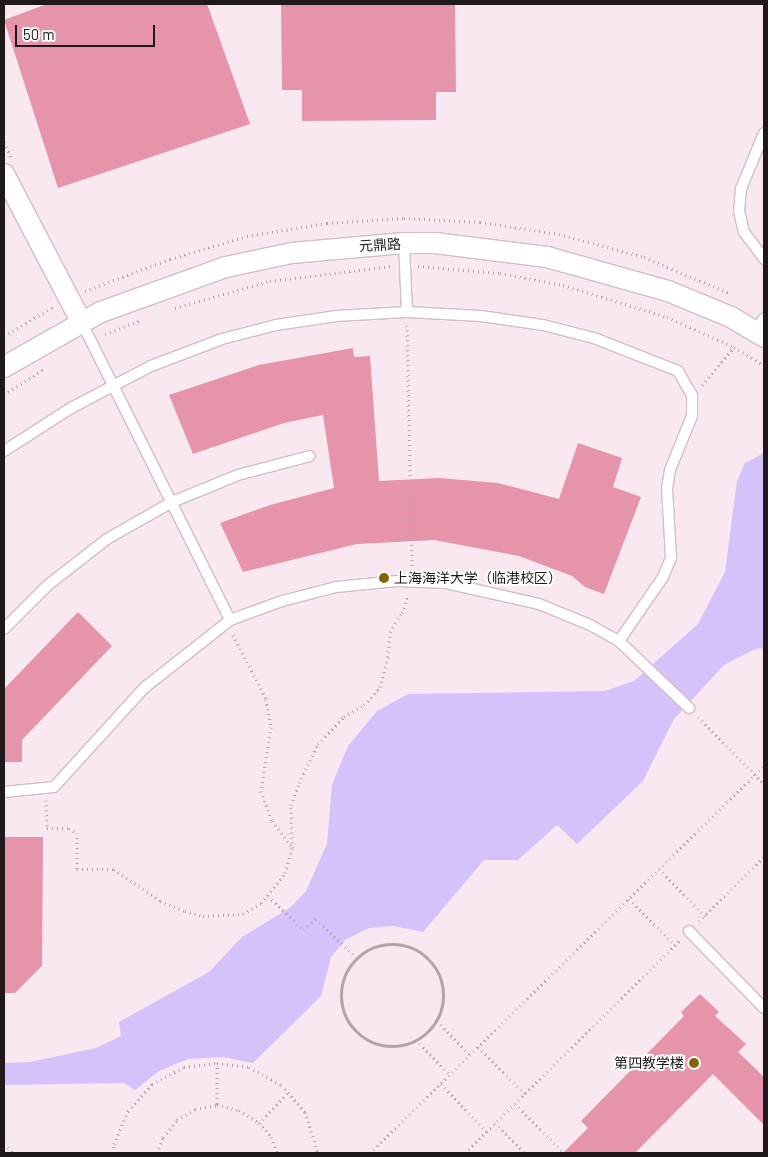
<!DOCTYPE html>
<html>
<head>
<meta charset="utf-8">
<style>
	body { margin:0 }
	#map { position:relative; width:768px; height:1157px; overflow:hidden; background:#f9e7f1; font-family:Barlow,"Noto Sans SC",sans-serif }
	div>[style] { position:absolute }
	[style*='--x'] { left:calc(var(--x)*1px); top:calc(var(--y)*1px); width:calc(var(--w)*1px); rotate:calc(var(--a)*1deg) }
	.water>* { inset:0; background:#d5c2fb }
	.building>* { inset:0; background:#e594aa }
	.path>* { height:3px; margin-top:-1.5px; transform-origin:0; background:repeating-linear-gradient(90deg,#b2a4ac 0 1px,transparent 0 5px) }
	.path>.ring { margin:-1.5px; padding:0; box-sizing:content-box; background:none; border:3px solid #b2a4ac; border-radius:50% }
	.roads { filter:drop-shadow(1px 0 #d0bec8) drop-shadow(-1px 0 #d0bec8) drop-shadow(0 1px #d0bec8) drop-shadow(0 -1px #d0bec8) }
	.service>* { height:10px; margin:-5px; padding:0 5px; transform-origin:5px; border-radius:5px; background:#fff }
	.minor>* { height:20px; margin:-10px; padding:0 10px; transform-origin:10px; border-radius:10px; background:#fff }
	.dots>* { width:14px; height:14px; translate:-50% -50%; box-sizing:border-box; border:2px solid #fff; border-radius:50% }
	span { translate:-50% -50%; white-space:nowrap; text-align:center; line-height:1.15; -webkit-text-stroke:4px #fff; paint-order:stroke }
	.street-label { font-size:14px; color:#1f191d }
	.poi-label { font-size:14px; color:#1f191d }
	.left { translate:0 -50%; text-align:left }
	.right { translate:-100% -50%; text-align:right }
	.frame { position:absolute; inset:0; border:5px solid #1f191d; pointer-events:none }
	.scale { position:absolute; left:15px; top:25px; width:140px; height:22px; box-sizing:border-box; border:2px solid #1f191d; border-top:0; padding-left:6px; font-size:15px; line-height:18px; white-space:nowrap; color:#1f191d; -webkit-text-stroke:4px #fff; paint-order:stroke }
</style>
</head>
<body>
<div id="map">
	<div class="water">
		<i style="clip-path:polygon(764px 453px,764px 648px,755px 649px,724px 665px,674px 719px,643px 781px,577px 844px,557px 825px,518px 860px,484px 860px,423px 932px,394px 926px,369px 928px,345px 940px,331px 957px,321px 996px,253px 1063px,223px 1057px,188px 1059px,159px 1071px,135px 1090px,124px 1083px,4px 1085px,4px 1063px,30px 1062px,96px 1048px,121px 1036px,119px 1022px,209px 972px,242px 937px,291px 907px,306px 891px,327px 844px,332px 784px,348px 746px,377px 711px,408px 694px,605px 691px,634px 681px,698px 624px,725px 572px,737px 481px,745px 463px)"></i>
	</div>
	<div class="building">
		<i style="clip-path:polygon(47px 4px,207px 4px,250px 124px,58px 188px,4px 20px)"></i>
		<i style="clip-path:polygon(281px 4px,455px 4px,456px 92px,436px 92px,436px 120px,302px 121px,302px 90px,282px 90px)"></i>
		<i style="clip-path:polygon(353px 348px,354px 357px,370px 356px,379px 481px,439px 478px,498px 483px,559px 499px,578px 443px,622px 458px,613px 487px,641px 497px,604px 594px,585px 587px,572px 576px,519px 556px,434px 540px,357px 544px,243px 572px,220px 523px,270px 505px,334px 488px,323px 415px,284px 423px,193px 454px,169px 395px,259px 365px)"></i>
		<i style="clip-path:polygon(78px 612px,112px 646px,22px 740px,22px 762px,4px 762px,4px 689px)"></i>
		<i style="clip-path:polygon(4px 837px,43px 837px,42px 966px,15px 993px,4px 993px)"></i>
		<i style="clip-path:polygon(700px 994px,719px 1012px,715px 1016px,746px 1044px,738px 1052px,764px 1077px,764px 1125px,713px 1074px,635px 1153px,563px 1153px,588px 1128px,581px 1121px,684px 1016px,681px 1012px)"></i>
	</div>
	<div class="path">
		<i style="--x:4;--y:142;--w:17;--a:65"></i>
		<i style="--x:418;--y:266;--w:82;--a:4.9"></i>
		<i style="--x:500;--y:273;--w:64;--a:10.8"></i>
		<i style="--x:563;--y:285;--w:109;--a:17.1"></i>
		<i style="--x:667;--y:317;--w:73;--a:24.1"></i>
		<i style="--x:734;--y:347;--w:36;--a:32"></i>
		<i style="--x:85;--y:291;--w:91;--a:-20.6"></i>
		<i style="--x:170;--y:259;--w:80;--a:-16.6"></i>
		<i style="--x:247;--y:236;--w:81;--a:-9.2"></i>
		<i style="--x:327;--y:223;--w:77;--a:-3.7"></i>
		<i style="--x:404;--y:218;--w:76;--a:3"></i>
		<i style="--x:480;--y:222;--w:80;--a:8.6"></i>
		<i style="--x:559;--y:234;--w:88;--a:15.1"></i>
		<i style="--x:644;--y:257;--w:92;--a:23"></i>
		<i style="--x:175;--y:308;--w:99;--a:-15.9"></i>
		<i style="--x:270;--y:281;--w:123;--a:-7"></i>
		<i style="--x:407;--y:325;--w:244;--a:88.8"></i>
		<i style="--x:105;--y:334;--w:39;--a:-21"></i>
		<i style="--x:4;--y:336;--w:57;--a:-30.6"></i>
		<i style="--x:702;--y:385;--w:50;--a:-49.9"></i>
		<i style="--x:4;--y:395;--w:49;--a:-33.4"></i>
		<i style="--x:233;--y:635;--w:72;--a:62.7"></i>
		<i style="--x:266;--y:699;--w:28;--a:80"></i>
		<i style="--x:271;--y:727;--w:65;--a:98.9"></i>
		<i style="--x:261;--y:791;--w:32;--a:70"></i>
		<i style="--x:272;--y:821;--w:34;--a:53"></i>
		<i style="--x:698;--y:717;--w:94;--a:45.4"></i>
		<i style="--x:46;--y:800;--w:28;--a:88"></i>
		<i style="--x:47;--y:828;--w:22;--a:0"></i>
		<i style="--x:69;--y:828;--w:9;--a:32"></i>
		<i style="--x:77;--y:833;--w:36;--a:90"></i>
		<i style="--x:77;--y:869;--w:37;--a:0"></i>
		<i style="--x:114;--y:869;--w:56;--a:34.8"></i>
		<i style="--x:160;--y:901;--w:27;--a:22"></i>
		<i style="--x:185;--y:911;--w:19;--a:16"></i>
		<i style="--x:203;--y:916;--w:40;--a:-2.9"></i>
		<i style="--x:243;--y:914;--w:21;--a:-31"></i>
		<i style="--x:261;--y:903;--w:38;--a:-51"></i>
		<i style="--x:285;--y:873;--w:26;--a:-74"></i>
		<i style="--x:292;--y:848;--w:43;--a:-91.3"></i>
		<i style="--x:291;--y:805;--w:23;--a:-70"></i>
		<i style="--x:299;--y:783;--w:43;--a:-64"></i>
		<i style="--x:318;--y:744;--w:37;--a:-46"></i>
		<i style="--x:344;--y:717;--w:23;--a:-31"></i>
		<i style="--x:364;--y:705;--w:24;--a:-48"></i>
		<i style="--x:380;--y:687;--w:31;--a:-75"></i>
		<i style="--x:388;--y:657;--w:25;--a:-85"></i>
		<i style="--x:390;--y:632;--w:22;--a:-58"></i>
		<i style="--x:402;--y:613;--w:19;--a:-72"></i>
		<i style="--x:659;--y:869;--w:66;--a:45.6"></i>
		<i style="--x:268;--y:896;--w:50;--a:43.4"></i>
		<i style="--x:304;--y:930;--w:16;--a:-43"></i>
		<i style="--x:316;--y:919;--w:57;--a:43.6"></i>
		<i style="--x:629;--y:899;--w:65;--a:45"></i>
		<i style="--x:699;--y:921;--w:91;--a:-44.6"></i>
		<i class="ring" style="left:341px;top:944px;width:99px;height:99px"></i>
		<i style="--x:437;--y:1021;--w:47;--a:45.9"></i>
		<i style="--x:416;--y:1040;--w:49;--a:45.8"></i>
		<i style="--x:478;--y:1047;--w:66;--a:45"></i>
		<i style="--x:217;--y:1063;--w:42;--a:90"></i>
		<i style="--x:441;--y:1084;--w:66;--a:46.2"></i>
		<i style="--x:515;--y:1104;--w:69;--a:45"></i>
		<i style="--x:259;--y:1123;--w:42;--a:-46"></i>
		<i style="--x:495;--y:1123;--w:42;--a:45"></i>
		<i style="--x:4;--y:1144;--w:13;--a:45"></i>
		<i style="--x:114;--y:1153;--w:9;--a:-90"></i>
		<i style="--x:114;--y:1144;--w:36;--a:-67"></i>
		<i style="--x:128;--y:1111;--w:36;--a:-48"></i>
		<i style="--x:152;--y:1084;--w:36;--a:-28"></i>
		<i style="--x:184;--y:1067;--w:33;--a:-7"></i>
		<i style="--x:217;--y:1063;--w:32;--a:7"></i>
		<i style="--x:249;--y:1067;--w:37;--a:29"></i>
		<i style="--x:281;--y:1085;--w:36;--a:48"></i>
		<i style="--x:305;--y:1112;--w:43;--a:72.4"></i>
		<i style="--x:157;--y:1153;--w:17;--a:-69"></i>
		<i style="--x:163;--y:1137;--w:22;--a:-51"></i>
		<i style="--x:177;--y:1120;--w:21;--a:-31"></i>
		<i style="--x:195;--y:1109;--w:22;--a:-10"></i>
		<i style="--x:217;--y:1105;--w:23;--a:13"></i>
		<i style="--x:239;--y:1110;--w:24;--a:33"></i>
		<i style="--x:259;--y:1123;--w:18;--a:49"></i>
		<i style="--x:271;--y:1137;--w:17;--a:69"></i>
		<i style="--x:370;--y:1153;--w:552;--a:-44.49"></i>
		<i style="--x:465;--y:1153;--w:303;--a:-44.7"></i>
	</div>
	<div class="roads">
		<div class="service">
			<i style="--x:764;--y:133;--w:61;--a:112.3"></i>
			<i style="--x:741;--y:189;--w:22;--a:95"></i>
			<i style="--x:739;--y:211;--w:22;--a:77"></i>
			<i style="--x:744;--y:232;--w:34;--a:53"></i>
			<i style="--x:404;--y:243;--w:69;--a:87.5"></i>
			<i style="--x:81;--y:321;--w:334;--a:63.5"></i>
			<i style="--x:754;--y:331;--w:16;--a:-52"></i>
			<i style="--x:4;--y:451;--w:80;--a:-32.7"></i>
			<i style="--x:71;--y:408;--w:90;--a:-27.7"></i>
			<i style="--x:151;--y:366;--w:76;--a:-20.8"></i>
			<i style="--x:222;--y:339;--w:56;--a:-14.5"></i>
			<i style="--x:276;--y:325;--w:61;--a:-8.5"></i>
			<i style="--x:336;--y:316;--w:71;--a:-3.2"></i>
			<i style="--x:407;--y:312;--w:74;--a:3.1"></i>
			<i style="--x:481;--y:316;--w:63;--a:8.3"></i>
			<i style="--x:543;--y:325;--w:53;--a:14.3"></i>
			<i style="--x:594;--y:338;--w:90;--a:21.4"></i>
			<i style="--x:678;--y:371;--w:28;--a:60"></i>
			<i style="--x:692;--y:395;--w:21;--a:90"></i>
			<i style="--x:692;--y:416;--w:58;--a:112.2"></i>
			<i style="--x:670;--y:470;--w:18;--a:99"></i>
			<i style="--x:667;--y:488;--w:70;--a:86.7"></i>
			<i style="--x:671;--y:558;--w:21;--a:113"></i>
			<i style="--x:663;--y:577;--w:78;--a:124.5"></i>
			<i style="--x:4;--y:629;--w:62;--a:-45"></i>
			<i style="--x:48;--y:585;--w:75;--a:-37.9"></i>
			<i style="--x:107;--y:539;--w:75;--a:-29.6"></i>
			<i style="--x:172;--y:502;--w:71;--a:-22.2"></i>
			<i style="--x:238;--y:475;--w:74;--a:-14.8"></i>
			<i style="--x:4;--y:792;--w:50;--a:-5.7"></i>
			<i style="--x:54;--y:787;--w:134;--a:-47.7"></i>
			<i style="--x:144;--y:688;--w:110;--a:-38.3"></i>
			<i style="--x:230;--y:620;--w:55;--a:-20.1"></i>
			<i style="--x:282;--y:601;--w:56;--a:-14.5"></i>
			<i style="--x:336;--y:587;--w:61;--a:-5.6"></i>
			<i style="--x:397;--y:581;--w:49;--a:2.3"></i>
			<i style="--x:446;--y:583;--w:95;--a:12.7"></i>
			<i style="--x:539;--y:604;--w:55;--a:22.4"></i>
			<i style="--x:590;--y:625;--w:33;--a:29"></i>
			<i style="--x:619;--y:641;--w:97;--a:43.7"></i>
			<i style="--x:689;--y:931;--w:107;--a:45.8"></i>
		</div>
		<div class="minor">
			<i style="--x:4;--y:174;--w:166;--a:62.4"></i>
			<i style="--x:4;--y:367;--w:112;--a:-29.6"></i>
			<i style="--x:101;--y:312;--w:133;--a:-19.8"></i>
			<i style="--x:226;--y:267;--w:67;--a:-12"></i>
			<i style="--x:292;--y:253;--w:112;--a:-5.1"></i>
			<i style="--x:404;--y:243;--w:31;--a:0"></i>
			<i style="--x:435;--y:243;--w:113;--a:7.1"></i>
			<i style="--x:547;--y:257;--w:126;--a:15.7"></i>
			<i style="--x:668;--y:291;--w:68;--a:22.4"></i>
			<i style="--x:731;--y:317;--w:39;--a:31"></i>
		</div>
	</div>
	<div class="dots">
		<i style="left:384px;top:578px;background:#856400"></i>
		<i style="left:694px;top:1063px;background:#856400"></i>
	</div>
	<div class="street-label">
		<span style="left:380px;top:245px;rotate:-3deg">元鼎路</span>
	</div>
	<div class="poi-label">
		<span class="left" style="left:394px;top:578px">上海海洋大学（临港校区）</span>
		<span class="right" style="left:684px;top:1063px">第四教学楼</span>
	</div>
	<div class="frame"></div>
	<div class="scale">50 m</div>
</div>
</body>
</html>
